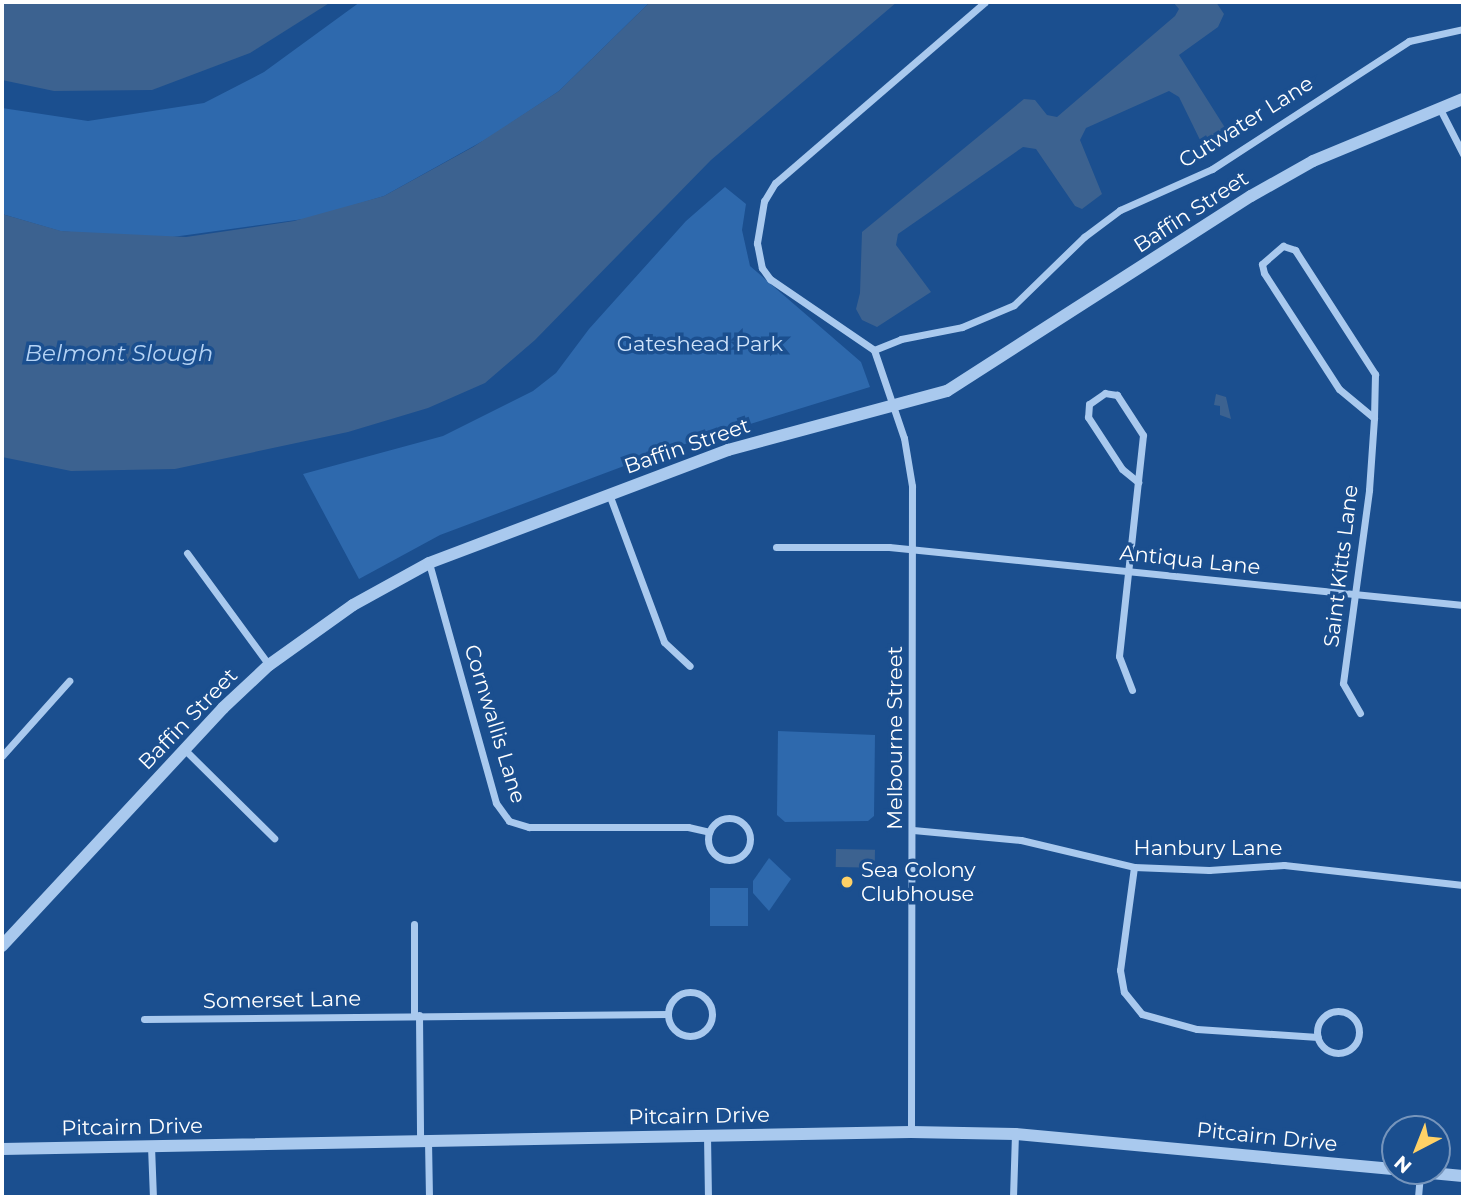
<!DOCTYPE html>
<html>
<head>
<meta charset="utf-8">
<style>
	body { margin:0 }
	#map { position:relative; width:1465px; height:1199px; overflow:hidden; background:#1b4f8f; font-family:Montserrat,sans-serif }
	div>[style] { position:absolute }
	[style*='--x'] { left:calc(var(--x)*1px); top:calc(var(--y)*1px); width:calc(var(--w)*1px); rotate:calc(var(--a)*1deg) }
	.green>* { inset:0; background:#2e69ad; transform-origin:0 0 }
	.water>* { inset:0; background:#3c6290; transform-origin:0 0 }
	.minor>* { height:7px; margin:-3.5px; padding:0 3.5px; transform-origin:3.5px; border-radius:3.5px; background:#a9c9ee }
	.minor>.ring { margin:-3.5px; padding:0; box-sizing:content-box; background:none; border:7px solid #a9c9ee; border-radius:50% }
	.tertiary>* { height:12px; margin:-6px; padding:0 6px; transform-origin:6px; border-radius:6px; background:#a9c9ee }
	.dots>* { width:19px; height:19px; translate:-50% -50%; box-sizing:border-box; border:4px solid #1b4f8f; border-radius:50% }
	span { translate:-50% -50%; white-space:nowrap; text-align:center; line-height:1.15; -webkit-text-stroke:7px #1b4f8f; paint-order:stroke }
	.street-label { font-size:21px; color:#fff }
	.park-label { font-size:21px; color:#cfe3fa }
	.poi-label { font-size:21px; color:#fff }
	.left { translate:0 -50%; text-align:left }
	.water-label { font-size:23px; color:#b5d3f5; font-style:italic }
	.frame { position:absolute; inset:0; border:4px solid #fff; pointer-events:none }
	.north { position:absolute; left:1381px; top:1115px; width:70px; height:70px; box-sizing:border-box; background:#1b4f8f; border:2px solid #7695bc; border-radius:50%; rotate:222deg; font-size:19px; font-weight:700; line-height:28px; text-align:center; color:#fff }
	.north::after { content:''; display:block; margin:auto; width:24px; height:32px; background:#ffd166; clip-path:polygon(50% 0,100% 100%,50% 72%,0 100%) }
</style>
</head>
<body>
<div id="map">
	<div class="green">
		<i style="clip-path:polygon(360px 2px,650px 2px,559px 91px,490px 137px,384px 196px,311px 218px,151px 240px,60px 231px,2px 214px,2px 108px,88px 121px,204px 103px,264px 72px)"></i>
		<i style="clip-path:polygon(725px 187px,746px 204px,742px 230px,750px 266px,861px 362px,870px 387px,672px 448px,440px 535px,359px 579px,303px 474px,443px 436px,533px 391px,556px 373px,589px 329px,686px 221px)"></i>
		<i style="clip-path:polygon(778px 731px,875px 735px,874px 816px,868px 821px,785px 822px,777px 815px)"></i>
		<i style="clip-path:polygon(769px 858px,791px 879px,769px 911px,753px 893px,753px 881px)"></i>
		<i style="left:710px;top:888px;width:38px;height:38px"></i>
	</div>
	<div class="water">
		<i style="clip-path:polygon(2px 2px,331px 2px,250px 53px,152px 90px,54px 91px,2px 80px)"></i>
		<i style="clip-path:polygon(650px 2px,897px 2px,711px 160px,535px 340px,485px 383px,428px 408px,348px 432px,175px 469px,71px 471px,2px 457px,2px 214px,61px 231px,186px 237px,294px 221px,384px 196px,473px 147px,559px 91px)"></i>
		<i style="clip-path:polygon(1173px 2px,1216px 2px,1224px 14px,1218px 27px,1179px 55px,1229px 134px,1213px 146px,1202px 144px,1179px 97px,1169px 91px,1086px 128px,1080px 140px,1102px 194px,1082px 209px,1075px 206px,1036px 149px,1023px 147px,898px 234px,896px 245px,931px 292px,877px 327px,862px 320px,856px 309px,860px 293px,862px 232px,1024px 99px,1035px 100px,1047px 115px,1057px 117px,1175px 16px,1179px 9px)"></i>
		<i style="clip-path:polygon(1216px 394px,1226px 397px,1231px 419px,1220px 415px,1220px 406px,1214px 405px)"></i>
		<i style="left:836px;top:849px;width:39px;height:18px;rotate:1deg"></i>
	</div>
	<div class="minor">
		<i style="--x:985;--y:2;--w:277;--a:139.2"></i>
		<i style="--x:775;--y:183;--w:21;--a:121"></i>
		<i style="--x:764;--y:201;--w:43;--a:99.5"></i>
		<i style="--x:757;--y:243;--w:25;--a:79"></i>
		<i style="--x:762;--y:268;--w:14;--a:54"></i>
		<i style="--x:770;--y:279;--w:126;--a:34.3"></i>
		<i style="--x:874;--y:350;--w:29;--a:-22"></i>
		<i style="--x:901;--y:339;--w:62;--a:-11.1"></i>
		<i style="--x:962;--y:327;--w:56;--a:-22.9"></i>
		<i style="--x:1014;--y:305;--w:98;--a:-44.2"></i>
		<i style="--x:1084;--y:237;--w:45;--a:-36.9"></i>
		<i style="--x:1120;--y:210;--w:101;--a:-24"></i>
		<i style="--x:1212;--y:169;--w:235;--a:-33"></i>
		<i style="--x:1409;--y:41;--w:55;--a:-12.5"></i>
		<i style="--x:1440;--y:109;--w:51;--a:62.9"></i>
		<i style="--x:874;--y:350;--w:93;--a:71.2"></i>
		<i style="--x:904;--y:438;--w:49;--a:80.5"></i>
		<i style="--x:912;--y:486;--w:646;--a:90.09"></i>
		<i style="--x:609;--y:494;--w:158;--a:69.6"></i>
		<i style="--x:664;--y:642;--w:35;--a:43"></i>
		<i style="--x:776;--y:547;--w:113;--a:0"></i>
		<i style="--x:889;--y:547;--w:577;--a:5.77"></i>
		<i style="--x:187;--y:553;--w:139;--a:53.8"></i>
		<i style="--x:429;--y:563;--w:249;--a:74.4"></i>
		<i style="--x:496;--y:803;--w:22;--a:54"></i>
		<i style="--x:509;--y:821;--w:21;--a:17"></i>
		<i style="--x:529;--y:827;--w:159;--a:0"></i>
		<i style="--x:688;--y:827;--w:22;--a:13"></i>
		<i style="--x:1132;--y:690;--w:36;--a:-111"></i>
		<i style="--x:1119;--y:656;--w:222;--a:-83.8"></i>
		<i style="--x:1143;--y:435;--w:48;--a:-123"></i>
		<i style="--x:1117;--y:395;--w:12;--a:-171"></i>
		<i style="--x:1105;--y:393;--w:19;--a:145"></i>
		<i style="--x:1089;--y:404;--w:13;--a:94"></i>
		<i style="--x:1088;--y:417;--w:62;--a:56.8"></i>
		<i style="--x:1122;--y:469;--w:21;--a:39"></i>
		<i style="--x:1360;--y:713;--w:34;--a:-120"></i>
		<i style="--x:1343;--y:683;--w:195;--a:-82.3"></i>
		<i style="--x:1369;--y:490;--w:72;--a:-86"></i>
		<i style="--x:1374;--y:418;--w:45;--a:-140.4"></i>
		<i style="--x:1339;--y:389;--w:138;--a:-122.9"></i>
		<i style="--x:1264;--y:273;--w:9;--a:-103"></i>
		<i style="--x:1262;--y:264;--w:28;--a:-41"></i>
		<i style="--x:1283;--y:246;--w:13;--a:18"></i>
		<i style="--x:1295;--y:250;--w:148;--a:57.2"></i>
		<i style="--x:1375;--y:374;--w:44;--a:91.3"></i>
		<i style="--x:184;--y:749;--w:127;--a:44.7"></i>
		<i style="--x:2;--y:756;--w:101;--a:-48.2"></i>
		<i class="ring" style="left:708px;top:818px;width:35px;height:35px"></i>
		<i style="--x:913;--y:830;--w:108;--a:5.3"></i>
		<i style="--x:1021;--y:840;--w:116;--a:13.4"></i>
		<i style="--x:1134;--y:867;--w:75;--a:2.3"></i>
		<i style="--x:1209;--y:870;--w:75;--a:-3.8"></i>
		<i style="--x:1284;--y:865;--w:180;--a:6.4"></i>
		<i style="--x:1134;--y:867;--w:104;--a:97.7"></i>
		<i style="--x:1120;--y:970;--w:22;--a:80"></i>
		<i style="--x:1124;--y:992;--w:28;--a:51"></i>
		<i style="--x:1142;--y:1014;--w:57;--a:15.3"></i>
		<i style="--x:1197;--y:1029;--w:121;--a:3.8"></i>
		<i class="ring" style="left:668px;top:992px;width:37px;height:37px"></i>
		<i class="ring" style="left:1317px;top:1011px;width:35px;height:35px"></i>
		<i style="--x:419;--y:1015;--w:125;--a:89.5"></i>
		<i style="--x:414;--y:1016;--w:92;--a:-90"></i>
		<i style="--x:144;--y:1019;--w:524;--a:-0.55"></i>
		<i style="--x:707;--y:1135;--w:62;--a:89.1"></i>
		<i style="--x:428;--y:1140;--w:57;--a:89"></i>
		<i style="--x:151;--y:1146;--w:51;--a:87.8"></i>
		<i style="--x:1013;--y:1197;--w:63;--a:-88.2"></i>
		<i style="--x:1418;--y:1197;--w:25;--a:-85"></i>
	</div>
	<div class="tertiary">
		<i style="--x:2;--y:946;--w:325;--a:-47.1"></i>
		<i style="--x:223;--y:708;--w:63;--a:-43.1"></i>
		<i style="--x:269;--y:665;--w:103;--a:-35.5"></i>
		<i style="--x:353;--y:605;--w:87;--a:-28.9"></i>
		<i style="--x:429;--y:563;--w:320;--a:-20.7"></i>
		<i style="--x:728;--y:450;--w:227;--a:-15.1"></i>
		<i style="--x:947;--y:391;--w:361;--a:-32.7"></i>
		<i style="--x:1251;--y:196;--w:71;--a:-29.4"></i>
		<i style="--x:1313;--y:161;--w:162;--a:-22.5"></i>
		<i style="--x:2;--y:1149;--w:909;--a:-1.07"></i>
		<i style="--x:911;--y:1132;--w:104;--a:1.1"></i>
		<i style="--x:1015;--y:1134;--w:382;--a:5.3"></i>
		<i style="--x:1410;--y:1171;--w:53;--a:5.4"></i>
	</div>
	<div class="dots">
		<i style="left:847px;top:882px;background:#ffd166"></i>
	</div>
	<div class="street-label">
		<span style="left:1246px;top:122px;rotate:-32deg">Cutwater Lane</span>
		<span style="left:1191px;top:212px;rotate:-33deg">Baffin Street</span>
		<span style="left:687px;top:446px;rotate:-19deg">Baffin Street</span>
		<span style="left:1190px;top:560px;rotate:6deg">Antiqua Lane</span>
		<span style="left:1341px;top:566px;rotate:-83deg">Saint Kitts Lane</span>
		<span style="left:188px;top:719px;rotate:-46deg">Baffin Street</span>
		<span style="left:495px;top:724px;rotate:73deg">Cornwallis Lane</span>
		<span style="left:895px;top:738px;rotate:-90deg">Melbourne Street</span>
		<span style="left:1208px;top:848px">Hanbury Lane</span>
		<span style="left:282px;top:1000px;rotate:-1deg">Somerset Lane</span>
		<span style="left:699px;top:1116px;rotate:-1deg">Pitcairn Drive</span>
		<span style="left:132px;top:1127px;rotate:-1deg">Pitcairn Drive</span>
		<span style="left:1267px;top:1137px;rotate:6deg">Pitcairn Drive</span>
	</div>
	<div class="park-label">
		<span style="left:700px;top:344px">Gateshead Park</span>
	</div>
	<div class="poi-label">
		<span class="left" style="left:861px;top:882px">Sea Colony<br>Clubhouse</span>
	</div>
	<div class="water-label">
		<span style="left:119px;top:353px">Belmont Slough</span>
	</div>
	<div class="frame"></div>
	<div class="north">N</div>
</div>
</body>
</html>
